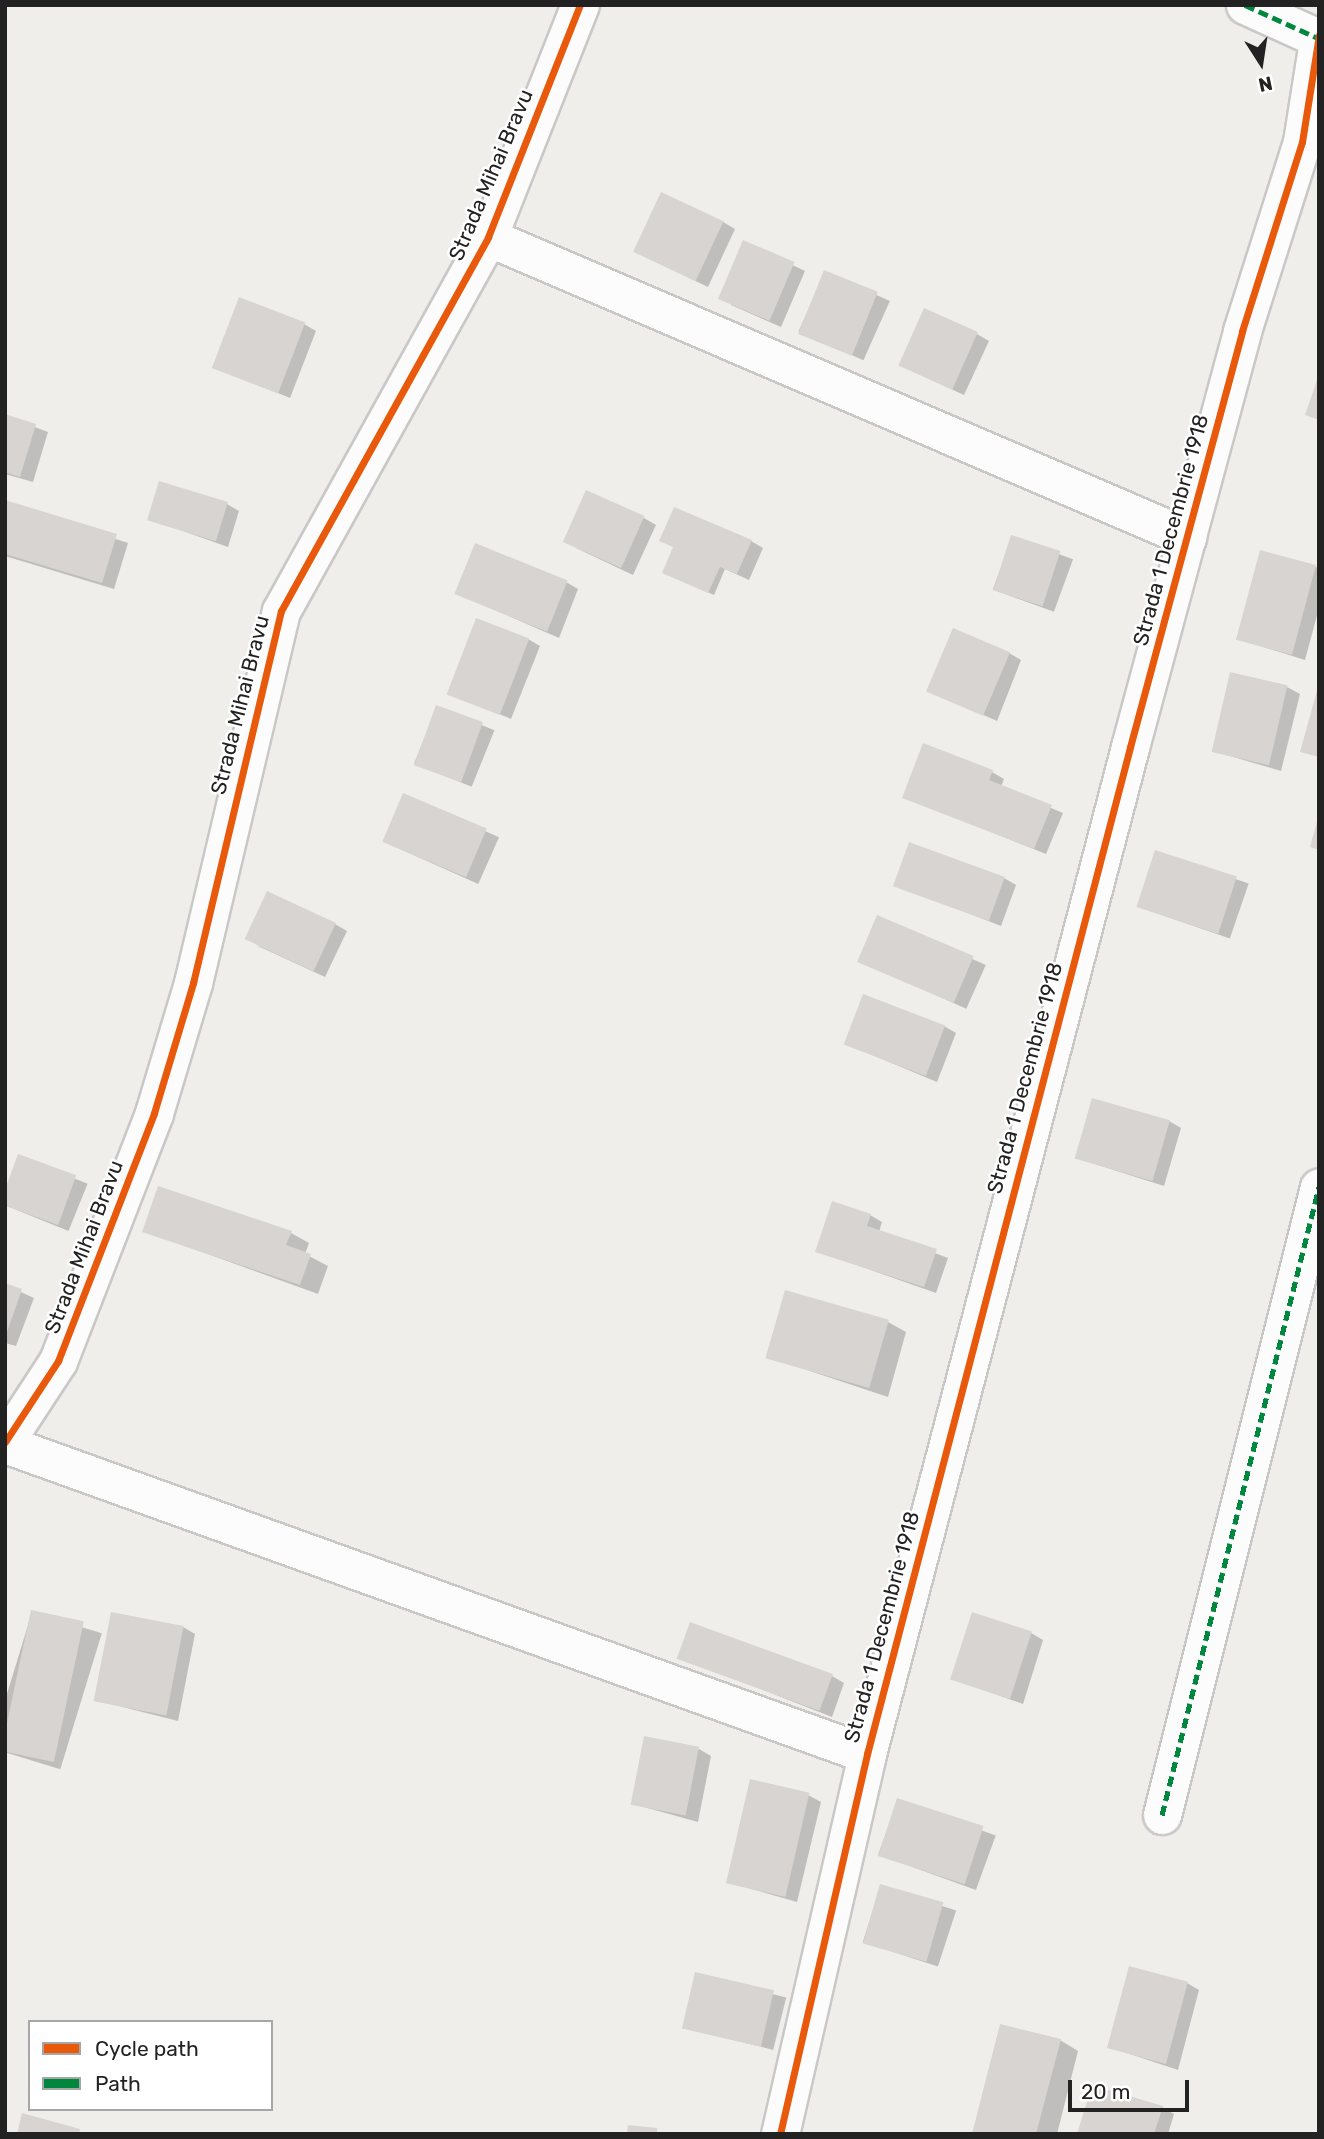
<!DOCTYPE html>
<html>
<head>
<meta charset="utf-8">
<style>
	body { margin:0 }
	#map { position:relative; width:1324px; height:2139px; overflow:hidden; background:#f0eeeb; font-family:Rubik,sans-serif }
	div>[style] { position:absolute }
	[style*='--x'] { left:calc(var(--x)*1px); top:calc(var(--y)*1px); width:calc(var(--w)*1px); rotate:calc(var(--a)*1deg) }
	.shadow>* { inset:0; background:#0003; transform-origin:0 0 }
	.building>* { inset:0; background:#d7d4d2; transform-origin:0 0 }
	.roads { filter:drop-shadow(2px 0 #c9c8c7) drop-shadow(-2px 0 #c9c8c7) drop-shadow(0 2px #c9c8c7) drop-shadow(0 -2px #c9c8c7) }
	.minor>* { height:37px; margin:-18.5px; padding:0 18.5px; transform-origin:18.5px; border-radius:18.5px; background:#fdfcfc }
	.quiet>* { height:5px; margin-top:-2.5px; transform-origin:0; background:repeating-linear-gradient(90deg,#00873e 0 10px,transparent 0 15px) }
	.cycleway>* { height:7px; margin:-3.5px; padding:0 3.5px; transform-origin:3.5px; border-radius:3.5px; background:#e8590c }
	span { translate:-50% -50%; white-space:nowrap; text-align:center; line-height:1.15; -webkit-text-stroke:5px #fff; paint-order:stroke }
	.street-label { font-size:21px; color:#222 }
	.frame { position:absolute; inset:0; border:7px solid #222; pointer-events:none }
	.legend { position:absolute; left:28px; top:2020px; width:245px; height:91px; box-sizing:border-box; background:#fff; border:2px solid #a7a7a7; margin:0; padding:9px 12px; list-style:none; font-size:21px; color:#222 }
	.legend li { display:flex; align-items:center; gap:14px; height:35px }
	.legend b { width:35px; border:2px solid #a7a7a7 }
	.north { position:absolute; left:1226px; top:28px; width:70px; height:70px; -webkit-text-stroke:5px #fff; paint-order:stroke; rotate:168deg; font-size:19px; font-weight:700; line-height:28px; text-align:center; color:#222 }
	.north::after { content:''; display:block; margin:auto; width:24px; height:32px; background:#222; clip-path:polygon(50% 0,100% 100%,50% 72%,0 100%) }
	.scale { position:absolute; left:1068px; top:2080px; width:121px; height:32px; box-sizing:border-box; border:4px solid #222; border-top:0; padding-left:9px; font-size:21px; line-height:24px; white-space:nowrap; color:#222; -webkit-text-stroke:5px #fff; paint-order:stroke }
</style>
</head>
<body>
<div id="map">
	<div class="shadow">
		<i style="clip-path:polygon(723px 222px,735px 229px,708px 287px,635px 252px)"></i>
		<i style="clip-path:polygon(744px 242px,805px 271px,781px 327px,731px 305px)"></i>
		<i style="left:825px;top:272px;width:71px;height:65px;rotate:24deg"></i>
		<i style="clip-path:polygon(304px 324px,316px 331px,290px 398px,214px 367px)"></i>
		<i style="clip-path:polygon(977px 334px,989px 341px,964px 395px,912px 371px)"></i>
		<i style="clip-path:polygon(5px 416px,48px 432px,33px 482px,5px 474px)"></i>
		<i style="clip-path:polygon(5px 502px,128px 543px,114px 589px,5px 556px)"></i>
		<i style="clip-path:polygon(227px 504px,239px 511px,228px 547px,149px 519px)"></i>
		<i style="clip-path:polygon(644px 518px,656px 525px,633px 575px,576px 548px)"></i>
		<i style="left:1012px;top:537px;width:65px;height:56px;rotate:20deg"></i>
		<i style="clip-path:polygon(751px 541px,763px 548px,749px 580px,725px 569px,714px 595px,669px 575px)"></i>
		<i style="clip-path:polygon(1261px 552px,1319px 568px,1319px 608px,1305px 660px,1238px 639px)"></i>
		<i style="clip-path:polygon(566px 582px,578px 589px,559px 638px,456px 593px)"></i>
		<i style="clip-path:polygon(528px 639px,540px 646px,511px 719px,449px 693px)"></i>
		<i style="clip-path:polygon(1009px 653px,1021px 660px,997px 721px,929px 691px)"></i>
		<i style="clip-path:polygon(1287px 687px,1300px 694px,1281px 771px,1213px 751px)"></i>
		<i style="left:437px;top:707px;width:62px;height:61px;rotate:22deg"></i>
		<i style="clip-path:polygon(992px 772px,1004px 779px,1001px 787px,1063px 813px,1046px 854px,904px 797px)"></i>
		<i style="left:404px;top:795px;width:104px;height:51px;rotate:24deg"></i>
		<i style="left:1157px;top:852px;width:97px;height:58px;rotate:19deg"></i>
		<i style="clip-path:polygon(1004px 878px,1016px 885px,1001px 926px,896px 885px)"></i>
		<i style="left:878px;top:917px;width:118px;height:48px;rotate:24deg"></i>
		<i style="clip-path:polygon(335px 924px,347px 931px,325px 977px,258px 946px)"></i>
		<i style="clip-path:polygon(944px 1026px,956px 1033px,937px 1082px,846px 1044px)"></i>
		<i style="clip-path:polygon(1169px 1121px,1181px 1128px,1164px 1186px,1076px 1158px)"></i>
		<i style="left:19px;top:1156px;width:74px;height:51px;rotate:22deg"></i>
		<i style="clip-path:polygon(870px 1215px,882px 1222px,879px 1232px,948px 1258px,936px 1293px,817px 1251px)"></i>
		<i style="clip-path:polygon(144px 1231px,291px 1233px,309px 1243px,305px 1254px,328px 1266px,318px 1294px)"></i>
		<i style="clip-path:polygon(5px 1285px,34px 1298px,16px 1346px,5px 1343px)"></i>
		<i style="clip-path:polygon(888px 1322px,906px 1332px,888px 1397px,768px 1357px)"></i>
		<i style="left:32px;top:1612px;width:73px;height:142px;rotate:17deg"></i>
		<i style="clip-path:polygon(183px 1627px,195px 1634px,178px 1721px,95px 1700px)"></i>
		<i style="clip-path:polygon(1031px 1633px,1043px 1640px,1023px 1704px,953px 1679px)"></i>
		<i style="clip-path:polygon(679px 1657px,832px 1676px,844px 1683px,832px 1717px)"></i>
		<i style="clip-path:polygon(699px 1749px,711px 1756px,698px 1822px,633px 1804px)"></i>
		<i style="clip-path:polygon(808px 1795px,821px 1802px,797px 1902px,727px 1882px)"></i>
		<i style="left:898px;top:1800px;width:104px;height:58px;rotate:20deg"></i>
		<i style="left:881px;top:1886px;width:79px;height:59px;rotate:18deg"></i>
		<i style="left:696px;top:1975px;width:93px;height:54px;rotate:14deg"></i>
		<i style="clip-path:polygon(1187px 1983px,1199px 1990px,1178px 2070px,1109px 2047px)"></i>
		<i style="clip-path:polygon(1060px 2040px,1078px 2051px,1057px 2134px,973px 2134px)"></i>
		<i style="clip-path:polygon(1162px 2107px,1174px 2114px,1168px 2134px,1079px 2134px)"></i>
	</div>
	<div class="building">
		<i style="left:661px;top:192px;width:69px;height:66px;rotate:25deg"></i>
		<i style="left:743px;top:240px;width:56px;height:64px;rotate:23deg"></i>
		<i style="left:824px;top:270px;width:58px;height:69px;rotate:22deg"></i>
		<i style="left:239px;top:297px;width:71px;height:76px;rotate:21deg"></i>
		<i style="left:924px;top:308px;width:59px;height:63px;rotate:24deg"></i>
		<i style="clip-path:polygon(1318px 377px,1319px 377px,1319px 420px,1305px 415px)"></i>
		<i style="clip-path:polygon(5px 414px,36px 424px,20px 477px,5px 472px)"></i>
		<i style="left:159px;top:481px;width:72px;height:41px;rotate:17deg"></i>
		<i style="left:586px;top:490px;width:64px;height:57px;rotate:24deg"></i>
		<i style="clip-path:polygon(5px 500px,117px 534px,102px 583px,5px 554px)"></i>
		<i style="clip-path:polygon(674px 507px,752px 540px,737px 574px,720px 567px,708px 593px,662px 573px,673px 547px,659px 541px)"></i>
		<i style="left:1011px;top:535px;width:52px;height:58px;rotate:18deg"></i>
		<i style="left:475px;top:543px;width:100px;height:55px;rotate:22deg"></i>
		<i style="left:1260px;top:550px;width:58px;height:93px;rotate:15deg"></i>
		<i style="left:476px;top:618px;width:57px;height:82px;rotate:21deg"></i>
		<i style="left:953px;top:628px;width:62px;height:69px;rotate:23deg"></i>
		<i style="left:1230px;top:672px;width:59px;height:82px;rotate:13deg"></i>
		<i style="clip-path:polygon(1318px 687px,1319px 687px,1319px 757px,1300px 752px)"></i>
		<i style="left:436px;top:705px;width:50px;height:64px;rotate:20deg"></i>
		<i style="clip-path:polygon(923px 743px,993px 770px,989px 780px,1052px 805px,1034px 849px,902px 798px)"></i>
		<i style="left:403px;top:793px;width:91px;height:53px;rotate:23deg"></i>
		<i style="clip-path:polygon(1318px 818px,1319px 819px,1319px 850px,1310px 847px)"></i>
		<i style="left:909px;top:842px;width:102px;height:47px;rotate:20deg"></i>
		<i style="left:1155px;top:850px;width:86px;height:60px;rotate:18deg"></i>
		<i style="left:267px;top:891px;width:76px;height:53px;rotate:25deg"></i>
		<i style="left:877px;top:915px;width:105px;height:51px;rotate:23deg"></i>
		<i style="left:863px;top:994px;width:88px;height:54px;rotate:21deg"></i>
		<i style="left:1092px;top:1098px;width:81px;height:63px;rotate:16deg"></i>
		<i style="left:18px;top:1154px;width:62px;height:53px;rotate:20deg"></i>
		<i style="clip-path:polygon(158px 1186px,292px 1231px,286px 1245px,311px 1254px,300px 1285px,142px 1232px)"></i>
		<i style="clip-path:polygon(832px 1201px,871px 1214px,867px 1226px,937px 1249px,924px 1287px,815px 1252px)"></i>
		<i style="clip-path:polygon(5px 1283px,22px 1289px,6px 1335px,5px 1335px)"></i>
		<i style="left:785px;top:1290px;width:108px;height:71px;rotate:16deg"></i>
		<i style="left:31px;top:1610px;width:54px;height:144px;rotate:12deg"></i>
		<i style="left:111px;top:1612px;width:74px;height:91px;rotate:11deg"></i>
		<i style="left:972px;top:1612px;width:63px;height:71px;rotate:18deg"></i>
		<i style="left:690px;top:1622px;width:152px;height:39px;rotate:20deg"></i>
		<i style="left:644px;top:1736px;width:56px;height:70px;rotate:11deg"></i>
		<i style="left:750px;top:1779px;width:61px;height:107px;rotate:13deg"></i>
		<i style="left:897px;top:1798px;width:91px;height:61px;rotate:18deg"></i>
		<i style="left:880px;top:1884px;width:66px;height:62px;rotate:16deg"></i>
		<i style="left:1129px;top:1966px;width:61px;height:85px;rotate:15deg"></i>
		<i style="left:695px;top:1972px;width:81px;height:58px;rotate:13deg"></i>
		<i style="clip-path:polygon(1000px 2024px,1061px 2039px,1036px 2134px,972px 2134px)"></i>
		<i style="clip-path:polygon(1092px 2085px,1163px 2106px,1154px 2134px,1077px 2134px)"></i>
		<i style="clip-path:polygon(22px 2113px,80px 2129px,79px 2134px,17px 2134px)"></i>
		<i style="clip-path:polygon(628px 2125px,657px 2128px,657px 2134px,627px 2134px)"></i>
	</div>
	<div class="roads">
		<div class="minor">
			<i style="--x:1245;--y:5;--w:80;--a:24.3"></i>
			<i style="--x:488;--y:237;--w:761;--a:23.23"></i>
			<i style="--x:5;--y:1442;--w:97;--a:-56.8"></i>
			<i style="--x:58;--y:1361;--w:266;--a:-68.8"></i>
			<i style="--x:154;--y:1113;--w:136;--a:-73.3"></i>
			<i style="--x:193;--y:983;--w:382;--a:-76.7"></i>
			<i style="--x:281;--y:611;--w:427;--a:-61"></i>
			<i style="--x:488;--y:237;--w:250;--a:-68.4"></i>
			<i style="--x:5;--y:1444;--w:916;--a:19.78"></i>
			<i style="--x:1162;--y:1815;--w:647;--a:-75.96"></i>
			<i style="--x:780;--y:2134;--w:390;--a:-77.1"></i>
			<i style="--x:867;--y:1754;--w:1041;--a:-75.36"></i>
			<i style="--x:1130;--y:747;--w:431;--a:-74.9"></i>
			<i style="--x:1242;--y:331;--w:198;--a:-72.4"></i>
			<i style="--x:1302;--y:142;--w:108;--a:-81"></i>
		</div>
	</div>
	<div class="quiet">
		<i style="--x:1245;--y:5;--w:80;--a:24.3"></i>
		<i style="--x:1162;--y:1815;--w:647;--a:-75.96"></i>
	</div>
	<div class="cycleway">
		<i style="--x:5;--y:1442;--w:97;--a:-56.8"></i>
		<i style="--x:58;--y:1361;--w:266;--a:-68.8"></i>
		<i style="--x:154;--y:1113;--w:136;--a:-73.3"></i>
		<i style="--x:193;--y:983;--w:382;--a:-76.7"></i>
		<i style="--x:281;--y:611;--w:427;--a:-61"></i>
		<i style="--x:488;--y:237;--w:250;--a:-68.4"></i>
		<i style="--x:780;--y:2134;--w:390;--a:-77.1"></i>
		<i style="--x:867;--y:1754;--w:1041;--a:-75.36"></i>
		<i style="--x:1130;--y:747;--w:431;--a:-74.9"></i>
		<i style="--x:1242;--y:331;--w:198;--a:-72.4"></i>
		<i style="--x:1302;--y:142;--w:108;--a:-81"></i>
	</div>
	<div class="street-label">
		<span style="left:491px;top:175px;rotate:-67deg">Strada Mihai Bravu</span>
		<span style="left:1171px;top:530px;rotate:-75deg">Strada 1 Decembrie 1918</span>
		<span style="left:240px;top:705px;rotate:-76deg">Strada Mihai Bravu</span>
		<span style="left:1025px;top:1078px;rotate:-75deg">Strada 1 Decembrie 1918</span>
		<span style="left:84px;top:1247px;rotate:-69deg">Strada Mihai Bravu</span>
		<span style="left:882px;top:1627px;rotate:-75deg">Strada 1 Decembrie 1918</span>
	</div>
	<div class="frame"></div>
	<ul class="legend">
	<li><b style="height:9px;background:#e8590c"></b>Cycle path</li>
	<li><b style="height:9px;background:#00873e"></b>Path</li>
	</ul>
	<div class="north">N</div>
	<div class="scale">20 m</div>
</div>
</body>
</html>
